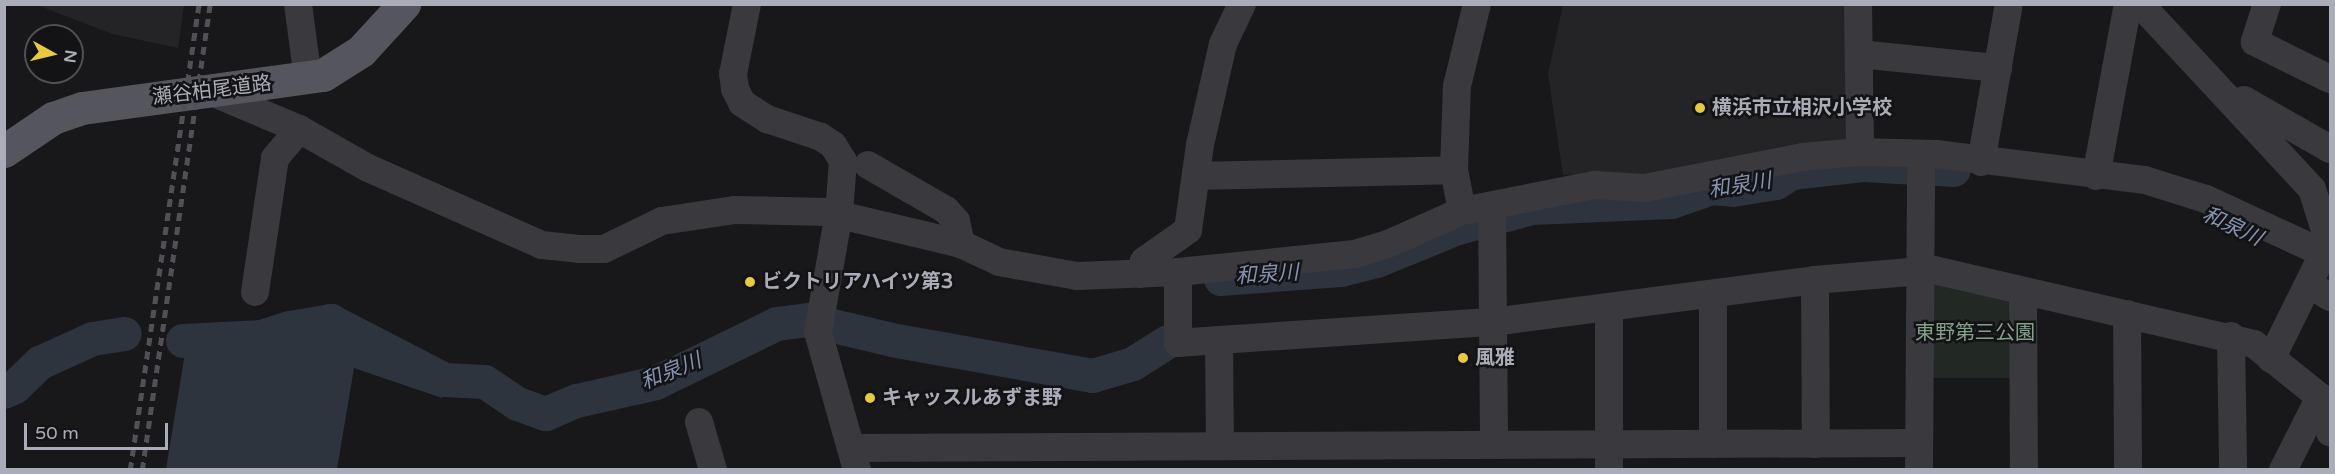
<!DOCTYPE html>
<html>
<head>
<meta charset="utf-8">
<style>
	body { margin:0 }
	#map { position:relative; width:2335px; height:474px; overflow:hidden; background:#181719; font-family:"Varela Round","Noto Sans JP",sans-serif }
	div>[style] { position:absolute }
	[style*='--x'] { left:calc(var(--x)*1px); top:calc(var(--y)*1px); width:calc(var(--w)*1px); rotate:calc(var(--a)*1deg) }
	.built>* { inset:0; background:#242326 }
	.green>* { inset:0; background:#222924 }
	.water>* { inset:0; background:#2e343d }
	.river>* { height:34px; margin:-17px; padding:0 17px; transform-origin:17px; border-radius:17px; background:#2e343d }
	.minor>* { height:28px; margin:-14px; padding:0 14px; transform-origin:14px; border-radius:14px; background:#39393e }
	.major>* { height:33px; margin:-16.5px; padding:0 16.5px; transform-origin:16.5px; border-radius:16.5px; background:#55555d }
	.rail>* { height:4.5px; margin-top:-2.25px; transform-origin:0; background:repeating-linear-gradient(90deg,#505057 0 8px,transparent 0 14px) }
	.dots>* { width:16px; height:16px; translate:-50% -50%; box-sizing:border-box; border:3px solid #131214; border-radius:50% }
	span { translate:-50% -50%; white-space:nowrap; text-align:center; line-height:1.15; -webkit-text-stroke:5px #131214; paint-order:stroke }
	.street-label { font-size:20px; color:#aaacb8 }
	.poi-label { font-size:20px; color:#aaacb8; font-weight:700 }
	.left { translate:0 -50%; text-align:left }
	.park-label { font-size:20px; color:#83a28a }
	.water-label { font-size:21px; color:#8494b1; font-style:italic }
	.frame { position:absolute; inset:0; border:6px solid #aaacb8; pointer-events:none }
	.north { position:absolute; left:24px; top:24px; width:60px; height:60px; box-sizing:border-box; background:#131214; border:2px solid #4f5056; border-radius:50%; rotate:98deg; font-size:16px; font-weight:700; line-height:24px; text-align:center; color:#aaacb8 }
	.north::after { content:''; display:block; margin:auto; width:21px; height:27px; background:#e7ca41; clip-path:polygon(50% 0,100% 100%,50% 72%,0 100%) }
	.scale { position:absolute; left:24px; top:423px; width:144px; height:27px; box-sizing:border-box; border:3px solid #aaacb8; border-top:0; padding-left:8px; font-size:18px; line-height:21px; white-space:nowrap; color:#aaacb8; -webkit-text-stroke:4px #131214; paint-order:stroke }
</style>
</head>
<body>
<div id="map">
	<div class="built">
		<i style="clip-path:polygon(37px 5px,184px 5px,178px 48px,112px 34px)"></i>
		<i style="clip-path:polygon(1563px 5px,1848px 5px,1847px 141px,1662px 174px,1563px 175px,1548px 74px)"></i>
	</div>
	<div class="green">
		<i style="clip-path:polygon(1939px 280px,2020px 298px,2015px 378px,1933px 378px,1933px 285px)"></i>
	</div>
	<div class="water">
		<i style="clip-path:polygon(314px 327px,342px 327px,445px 380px,442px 398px,354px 368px,337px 469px,166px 469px,186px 347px)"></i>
	</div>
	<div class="river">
		<i style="--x:1221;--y:279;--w:120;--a:-4.3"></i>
		<i style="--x:1341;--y:270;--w:37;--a:-14"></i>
		<i style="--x:1377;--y:261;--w:87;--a:-22.2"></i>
		<i style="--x:1458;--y:228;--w:77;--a:-15.1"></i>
		<i style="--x:1532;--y:208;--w:140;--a:-2.5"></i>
		<i style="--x:1672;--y:202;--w:42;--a:-19.3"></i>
		<i style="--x:1712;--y:188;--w:21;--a:5"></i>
		<i style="--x:1733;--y:190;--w:44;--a:-9.2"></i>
		<i style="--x:1776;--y:183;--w:19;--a:-32"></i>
		<i style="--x:1792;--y:173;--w:71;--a:-6.4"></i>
		<i style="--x:1863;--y:165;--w:91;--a:3.1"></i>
		<i style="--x:183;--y:341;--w:79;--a:-2.9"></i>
		<i style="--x:262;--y:337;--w:29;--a:-18"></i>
		<i style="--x:290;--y:328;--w:42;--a:-9.7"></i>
		<i style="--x:331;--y:321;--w:128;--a:27.4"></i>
		<i style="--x:445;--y:380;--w:40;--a:2.9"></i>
		<i style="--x:485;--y:382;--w:40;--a:34"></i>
		<i style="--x:518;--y:404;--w:30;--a:20"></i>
		<i style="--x:546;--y:414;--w:34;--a:-23"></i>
		<i style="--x:577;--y:401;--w:81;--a:-12.8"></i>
		<i style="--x:656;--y:383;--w:135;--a:-26"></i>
		<i style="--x:777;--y:324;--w:31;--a:-7"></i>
		<i style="--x:808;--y:320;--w:91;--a:13.3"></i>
		<i style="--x:897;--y:341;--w:199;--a:10.1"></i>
		<i style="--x:1093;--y:376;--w:42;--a:-16.7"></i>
		<i style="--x:1133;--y:364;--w:41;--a:-32.2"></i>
		<i style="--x:4;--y:392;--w:12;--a:-24"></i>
		<i style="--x:15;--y:387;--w:35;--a:-44"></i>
		<i style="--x:40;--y:363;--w:58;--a:-24.4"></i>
		<i style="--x:93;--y:339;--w:32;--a:-9"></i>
	</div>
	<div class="minor">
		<i style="--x:298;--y:4;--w:76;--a:82.4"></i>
		<i style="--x:747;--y:4;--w:71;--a:101.3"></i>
		<i style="--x:733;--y:74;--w:15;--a:82"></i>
		<i style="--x:735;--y:89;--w:16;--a:63"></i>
		<i style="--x:742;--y:103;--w:30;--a:33"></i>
		<i style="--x:767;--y:119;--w:57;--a:18.4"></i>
		<i style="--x:821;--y:137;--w:14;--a:34"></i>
		<i style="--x:833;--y:145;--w:19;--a:58"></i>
		<i style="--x:843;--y:161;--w:52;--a:94.4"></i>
		<i style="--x:839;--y:213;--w:121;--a:100"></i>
		<i style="--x:818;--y:332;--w:143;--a:74.2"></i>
		<i style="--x:1858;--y:4;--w:148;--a:89.2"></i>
		<i style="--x:2140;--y:4;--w:253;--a:47.1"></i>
		<i style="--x:2312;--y:189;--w:57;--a:72.5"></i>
		<i style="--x:2267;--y:4;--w:40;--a:108"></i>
		<i style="--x:2255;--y:42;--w:84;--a:26.3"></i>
		<i style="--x:1859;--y:54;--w:140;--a:5.8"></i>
		<i style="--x:214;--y:93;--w:92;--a:23"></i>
		<i style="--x:299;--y:129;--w:79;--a:29.5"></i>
		<i style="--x:368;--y:168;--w:190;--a:23.9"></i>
		<i style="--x:542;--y:245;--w:37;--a:6"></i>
		<i style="--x:579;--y:249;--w:25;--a:0"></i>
		<i style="--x:604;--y:249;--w:64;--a:-25.8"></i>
		<i style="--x:662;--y:221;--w:74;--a:-8.6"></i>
		<i style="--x:735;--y:210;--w:92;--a:1.2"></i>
		<i style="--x:827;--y:212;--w:138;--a:13.4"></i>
		<i style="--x:961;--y:244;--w:42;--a:25.3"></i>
		<i style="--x:999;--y:262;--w:79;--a:10.2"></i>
		<i style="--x:1077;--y:276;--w:101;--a:-2.3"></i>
		<i style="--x:1178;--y:272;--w:178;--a:-5.8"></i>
		<i style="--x:1355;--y:254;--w:34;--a:-17"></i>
		<i style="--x:1388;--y:244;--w:81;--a:-24"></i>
		<i style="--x:1462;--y:211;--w:136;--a:-11.1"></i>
		<i style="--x:1595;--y:185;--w:50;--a:3.4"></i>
		<i style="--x:1645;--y:188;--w:161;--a:-11.1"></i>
		<i style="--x:1803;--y:157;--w:57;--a:-5"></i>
		<i style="--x:1860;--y:152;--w:76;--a:1.5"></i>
		<i style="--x:1936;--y:154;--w:211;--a:7.1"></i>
		<i style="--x:2145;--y:180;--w:64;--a:17.3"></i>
		<i style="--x:2206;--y:199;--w:131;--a:24.8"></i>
		<i style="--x:2244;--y:100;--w:99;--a:29.7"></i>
		<i style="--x:1981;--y:162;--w:160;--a:-80"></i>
		<i style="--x:868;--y:165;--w:90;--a:30"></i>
		<i style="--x:946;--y:210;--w:15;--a:48"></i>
		<i style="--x:956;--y:221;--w:24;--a:78"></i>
		<i style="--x:1196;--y:176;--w:258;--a:-1.3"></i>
		<i style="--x:2096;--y:176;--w:175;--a:-79.5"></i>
		<i style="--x:1492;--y:207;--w:238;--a:89.5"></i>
		<i style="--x:1462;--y:211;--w:42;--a:-101"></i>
		<i style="--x:1454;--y:170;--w:84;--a:-88"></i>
		<i style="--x:1457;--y:86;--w:84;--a:-76.3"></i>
		<i style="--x:1178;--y:272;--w:71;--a:90"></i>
		<i style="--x:1178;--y:343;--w:41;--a:-4.2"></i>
		<i style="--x:1219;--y:340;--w:106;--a:89.5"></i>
		<i style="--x:1141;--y:274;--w:13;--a:-77"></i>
		<i style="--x:1144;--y:261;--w:54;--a:-35.2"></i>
		<i style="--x:1188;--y:230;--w:86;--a:-82"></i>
		<i style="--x:1200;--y:145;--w:104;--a:-77.2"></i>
		<i style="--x:1223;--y:44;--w:44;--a:-64.6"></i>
		<i style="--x:1815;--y:280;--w:164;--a:89.7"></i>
		<i style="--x:2309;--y:284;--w:25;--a:32"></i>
		<i style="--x:2023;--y:291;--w:179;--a:89.7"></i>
		<i style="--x:255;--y:292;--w:135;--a:-81.5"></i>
		<i style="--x:275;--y:158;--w:38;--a:-50"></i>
		<i style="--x:1713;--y:294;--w:150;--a:90"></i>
		<i style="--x:1609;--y:307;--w:163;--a:90"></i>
		<i style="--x:2127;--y:314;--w:156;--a:89.6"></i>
		<i style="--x:2231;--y:336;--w:134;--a:89.1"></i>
		<i style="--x:1219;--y:340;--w:275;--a:-3.8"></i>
		<i style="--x:1493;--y:322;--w:325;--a:-7.4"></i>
		<i style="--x:1815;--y:280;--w:119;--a:-4.8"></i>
		<i style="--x:1934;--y:270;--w:328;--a:13"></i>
		<i style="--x:2254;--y:344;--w:85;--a:38.8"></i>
		<i style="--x:2320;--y:397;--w:37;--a:74"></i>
		<i style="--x:2271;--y:359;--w:133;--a:-63.6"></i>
		<i style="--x:699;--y:422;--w:50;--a:73.7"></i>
		<i style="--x:851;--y:448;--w:1068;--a:-0.27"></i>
		<i style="--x:1919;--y:470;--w:314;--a:-89.6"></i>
		<i style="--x:2283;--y:470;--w:82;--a:-63.1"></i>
	</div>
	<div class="major">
		<i style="--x:4;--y:151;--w:59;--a:-34"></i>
		<i style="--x:53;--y:118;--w:31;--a:-19"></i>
		<i style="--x:82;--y:108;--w:243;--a:-7.8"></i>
		<i style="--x:323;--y:75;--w:45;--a:-32.3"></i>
		<i style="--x:361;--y:51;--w:64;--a:-47.5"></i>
	</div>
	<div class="rail">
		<i style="--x:130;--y:470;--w:471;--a:-81.6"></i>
		<i style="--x:142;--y:470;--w:471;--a:-81.7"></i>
	</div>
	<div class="dots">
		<i style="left:1700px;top:108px;background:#e7ca41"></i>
		<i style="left:750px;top:282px;background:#e7ca41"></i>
		<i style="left:1463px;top:358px;background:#e7ca41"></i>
		<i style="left:870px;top:398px;background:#e7ca41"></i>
	</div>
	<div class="street-label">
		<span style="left:212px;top:91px;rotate:-7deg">瀬谷柏尾道路</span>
	</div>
	<div class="poi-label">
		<span class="left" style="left:1712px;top:108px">横浜市立相沢小学校</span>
		<span class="left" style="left:762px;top:282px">ビクトリアハイツ第3</span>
		<span class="left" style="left:1475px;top:358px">風雅</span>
		<span class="left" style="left:882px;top:398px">キャッスルあずま野</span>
	</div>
	<div class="park-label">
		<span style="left:1975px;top:333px">東野第三公園</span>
	</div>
	<div class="water-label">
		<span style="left:1740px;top:186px;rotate:-9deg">和泉川</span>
		<span style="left:2232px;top:227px;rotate:25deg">和泉川</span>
		<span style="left:1267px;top:275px;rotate:-4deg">和泉川</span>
		<span style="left:671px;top:372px;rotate:-22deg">和泉川</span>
	</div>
	<div class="frame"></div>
	<div class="north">N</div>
	<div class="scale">50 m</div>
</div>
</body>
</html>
